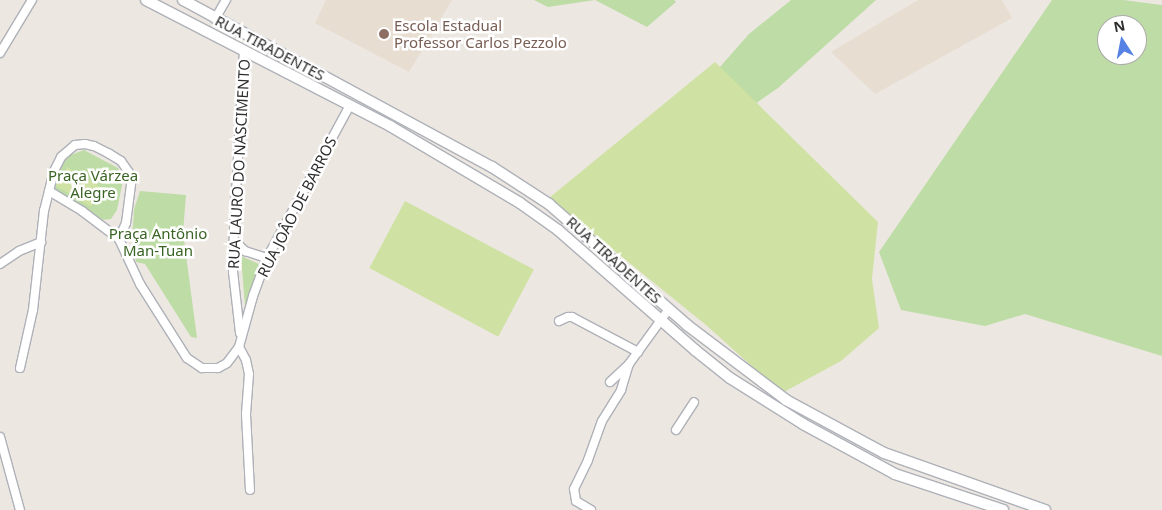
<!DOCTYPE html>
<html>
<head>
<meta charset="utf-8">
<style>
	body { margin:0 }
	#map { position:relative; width:1162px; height:510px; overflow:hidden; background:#ede7e2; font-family:"Noto Sans",sans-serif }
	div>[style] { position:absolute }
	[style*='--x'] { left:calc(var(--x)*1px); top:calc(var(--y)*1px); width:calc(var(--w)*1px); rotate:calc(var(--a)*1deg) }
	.education>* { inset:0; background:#e8ddd1 }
	.green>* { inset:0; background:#bedca5 }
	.pitch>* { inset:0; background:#cfe2a3; transform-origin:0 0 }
	.roads { filter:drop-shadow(1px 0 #aeb1b8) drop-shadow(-1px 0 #aeb1b8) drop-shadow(0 1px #aeb1b8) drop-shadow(0 -1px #aeb1b8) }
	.minor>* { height:8px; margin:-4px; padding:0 4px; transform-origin:4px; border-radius:4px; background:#fff }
	.tertiary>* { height:10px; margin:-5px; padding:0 5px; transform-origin:5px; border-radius:5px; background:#fff }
	.dots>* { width:14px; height:14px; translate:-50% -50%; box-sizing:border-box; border:2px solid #fff; border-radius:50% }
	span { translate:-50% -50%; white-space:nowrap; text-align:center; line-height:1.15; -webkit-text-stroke:5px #fff; paint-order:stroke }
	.education-label { font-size:15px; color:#785e54 }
	.left { translate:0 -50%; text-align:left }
	.street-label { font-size:15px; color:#2d2d2d }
	.park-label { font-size:15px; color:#396424 }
	.north { position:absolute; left:1097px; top:15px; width:50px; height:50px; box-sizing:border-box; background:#fff; border:1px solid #ababab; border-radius:50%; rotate:349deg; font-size:14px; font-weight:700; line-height:20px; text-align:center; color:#2d2d2d }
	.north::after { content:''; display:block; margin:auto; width:18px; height:22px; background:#5682e5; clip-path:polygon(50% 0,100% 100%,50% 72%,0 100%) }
</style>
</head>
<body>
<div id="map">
	<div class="education">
		<i style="clip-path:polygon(326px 0,452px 0,409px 72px,315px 23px)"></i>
		<i style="clip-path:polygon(918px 0,1002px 0,1012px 18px,875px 94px,831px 52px)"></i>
	</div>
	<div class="green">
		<i style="clip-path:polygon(534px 0,674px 0,676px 2px,647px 27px,595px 0,548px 7px)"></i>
		<i style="clip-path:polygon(791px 0,876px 0,778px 88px,694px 146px,607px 195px,749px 34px)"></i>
		<i style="clip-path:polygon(evenodd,1052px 0,1123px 0,1162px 5px,1162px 356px,1025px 314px,985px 326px,901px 310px,879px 252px,1052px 0,1107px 25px,1137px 25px,1137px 55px,1107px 55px,1107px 25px)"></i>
		<i style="clip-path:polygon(84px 150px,118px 168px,123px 180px,117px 210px,111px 219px,101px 220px,53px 187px,63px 158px)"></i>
		<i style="clip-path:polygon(140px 191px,186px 195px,183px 232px,197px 338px,191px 337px,145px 264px,136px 262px,132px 244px,134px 209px)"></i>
		<i style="clip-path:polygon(241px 256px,259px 264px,245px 306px)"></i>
	</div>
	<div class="pitch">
		<i style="clip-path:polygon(715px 62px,878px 222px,872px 279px,879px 328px,841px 361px,782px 393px,706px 325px,549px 198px)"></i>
		<i style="left:67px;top:167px;width:41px;height:22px;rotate:31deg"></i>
		<i style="left:405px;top:201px;width:146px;height:76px;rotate:28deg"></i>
	</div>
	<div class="roads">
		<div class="minor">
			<i style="--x:215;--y:19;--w:22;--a:-60"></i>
			<i style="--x:0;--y:53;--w:62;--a:-58.9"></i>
			<i style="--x:49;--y:191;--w:39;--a:31"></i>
			<i style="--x:82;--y:211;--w:46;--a:37.1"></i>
			<i style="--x:119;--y:239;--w:50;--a:65"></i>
			<i style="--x:140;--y:284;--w:88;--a:57.6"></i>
			<i style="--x:187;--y:358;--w:18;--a:34"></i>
			<i style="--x:202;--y:368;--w:16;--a:0"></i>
			<i style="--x:218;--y:368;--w:10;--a:-29"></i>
			<i style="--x:227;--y:363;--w:20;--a:-53"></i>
			<i style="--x:239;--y:347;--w:53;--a:-74.6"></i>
			<i style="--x:253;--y:296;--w:40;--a:-69.8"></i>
			<i style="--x:267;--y:258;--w:174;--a:-61.5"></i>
			<i style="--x:234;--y:240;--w:16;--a:45"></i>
			<i style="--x:245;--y:251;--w:23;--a:18"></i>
			<i style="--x:0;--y:264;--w:23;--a:-34"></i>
			<i style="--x:19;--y:251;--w:24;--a:-22"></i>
			<i style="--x:559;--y:321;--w:10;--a:-24"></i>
			<i style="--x:568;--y:317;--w:4;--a:0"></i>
			<i style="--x:572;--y:317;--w:75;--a:27.9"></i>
			<i style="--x:240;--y:333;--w:61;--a:-96.5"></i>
			<i style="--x:233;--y:272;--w:43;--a:-88.7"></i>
			<i style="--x:234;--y:229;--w:179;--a:-86.8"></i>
			<i style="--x:239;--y:347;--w:15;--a:62"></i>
			<i style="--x:246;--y:360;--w:14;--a:78"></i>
			<i style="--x:249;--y:374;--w:40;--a:94.3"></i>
			<i style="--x:246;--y:414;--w:76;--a:87"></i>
			<i style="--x:20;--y:368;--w:59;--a:-77.4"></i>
			<i style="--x:33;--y:310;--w:100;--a:-83.7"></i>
			<i style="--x:44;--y:211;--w:41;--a:-76"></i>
			<i style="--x:54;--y:171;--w:16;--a:-63"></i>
			<i style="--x:61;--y:157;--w:18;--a:-41"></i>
			<i style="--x:75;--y:145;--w:10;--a:-6"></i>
			<i style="--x:85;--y:144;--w:9;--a:13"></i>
			<i style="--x:94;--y:146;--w:16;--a:27"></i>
			<i style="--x:108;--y:153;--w:15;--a:32"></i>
			<i style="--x:121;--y:161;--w:19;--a:55"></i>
			<i style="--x:132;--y:177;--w:46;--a:97.4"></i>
			<i style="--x:126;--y:223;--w:17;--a:114"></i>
			<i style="--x:610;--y:382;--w:26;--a:-43"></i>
			<i style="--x:629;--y:364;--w:68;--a:-54"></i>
			<i style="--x:676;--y:430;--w:33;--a:-57"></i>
			<i style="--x:0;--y:437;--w:76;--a:74.7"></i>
			<i style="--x:591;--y:510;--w:17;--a:-149"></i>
			<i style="--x:576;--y:501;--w:12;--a:-99"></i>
			<i style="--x:574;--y:489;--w:32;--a:-64"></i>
			<i style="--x:588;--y:460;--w:41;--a:-70.3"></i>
			<i style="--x:602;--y:421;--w:36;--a:-58"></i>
			<i style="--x:621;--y:390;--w:27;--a:-73"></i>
		</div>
		<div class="tertiary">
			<i style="--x:146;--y:0;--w:275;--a:27.3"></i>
			<i style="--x:390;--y:126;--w:151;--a:30.6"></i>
			<i style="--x:520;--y:203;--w:47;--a:35.4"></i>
			<i style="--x:558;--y:230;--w:182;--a:41.2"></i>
			<i style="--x:695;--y:350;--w:45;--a:38.7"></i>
			<i style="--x:730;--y:378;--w:86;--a:32.2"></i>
			<i style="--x:803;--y:424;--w:105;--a:28.5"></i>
			<i style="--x:895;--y:474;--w:114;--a:18.4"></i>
			<i style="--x:183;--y:0;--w:351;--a:28.4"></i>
			<i style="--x:492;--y:167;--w:68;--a:33"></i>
			<i style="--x:549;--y:204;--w:184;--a:41.2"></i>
			<i style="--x:687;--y:325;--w:124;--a:37.1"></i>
			<i style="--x:786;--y:400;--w:111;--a:28.4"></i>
			<i style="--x:884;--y:453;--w:171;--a:19.5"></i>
		</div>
	</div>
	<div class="dots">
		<i style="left:384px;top:34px;background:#8d6e63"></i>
	</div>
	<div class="education-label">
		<span class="left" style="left:394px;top:34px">Escola Estadual<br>Professor Carlos Pezzolo</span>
	</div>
	<div class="street-label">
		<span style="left:270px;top:48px;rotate:28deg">RUA TIRADENTES</span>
		<span style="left:239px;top:164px;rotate:-87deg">RUA LAURO DO NASCIMENTO</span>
		<span style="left:297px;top:207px;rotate:-63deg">RUA JOÂO DE BARROS</span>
		<span style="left:614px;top:260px;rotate:42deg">RUA TIRADENTES</span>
	</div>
	<div class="park-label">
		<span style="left:93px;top:184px">Praça Várzea<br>Alegre</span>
		<span style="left:158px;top:242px">Praça Antônio<br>Man-Tuan</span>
	</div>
	<div class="north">N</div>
</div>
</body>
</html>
